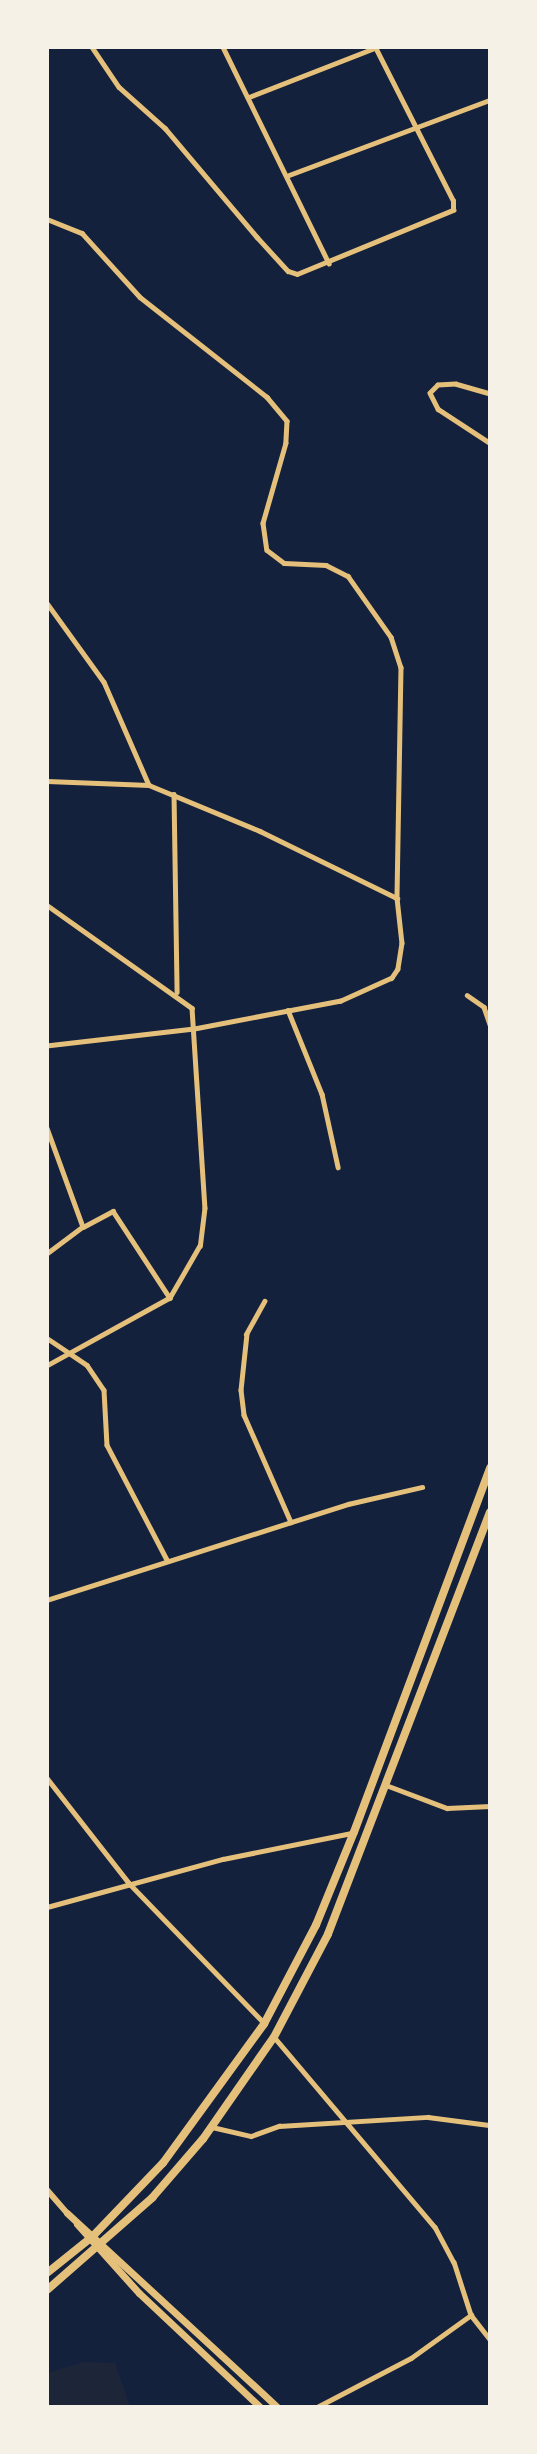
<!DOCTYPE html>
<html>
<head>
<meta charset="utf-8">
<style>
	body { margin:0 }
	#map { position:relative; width:537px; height:2454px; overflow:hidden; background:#14213d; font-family:"PT Sans Narrow",sans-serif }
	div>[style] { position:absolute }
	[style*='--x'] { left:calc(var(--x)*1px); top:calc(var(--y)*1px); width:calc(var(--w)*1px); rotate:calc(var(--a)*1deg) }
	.green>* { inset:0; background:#1d2539 }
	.minor>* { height:4.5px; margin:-2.25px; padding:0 2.25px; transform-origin:2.25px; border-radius:2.25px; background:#e5c07b }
	.tertiary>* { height:6px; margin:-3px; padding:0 3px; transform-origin:3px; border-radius:3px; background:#e5c07b }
	.primary>* { height:7px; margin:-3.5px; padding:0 3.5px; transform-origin:3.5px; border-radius:3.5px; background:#e5c07b }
	.trunk>* { height:8px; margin:-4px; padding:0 4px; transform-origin:4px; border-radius:4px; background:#e5c07b }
	span { translate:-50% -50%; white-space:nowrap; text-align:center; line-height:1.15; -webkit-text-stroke:6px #f6f1e7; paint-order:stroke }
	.frame { position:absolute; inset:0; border:49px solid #f6f1e7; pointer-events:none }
</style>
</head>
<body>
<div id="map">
	<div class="green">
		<i style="clip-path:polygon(84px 2362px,115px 2363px,130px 2407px,47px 2407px,47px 2373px)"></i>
	</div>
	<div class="minor">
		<i style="--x:92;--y:47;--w:48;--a:56"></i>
		<i style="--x:119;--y:87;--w:62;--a:41.7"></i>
		<i style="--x:165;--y:128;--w:143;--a:49.8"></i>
		<i style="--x:257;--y:237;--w:46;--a:47.6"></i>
		<i style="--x:288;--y:271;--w:9;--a:18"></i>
		<i style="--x:297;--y:274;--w:169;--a:-22.3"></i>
		<i style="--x:453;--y:210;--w:9;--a:-90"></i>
		<i style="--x:453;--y:201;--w:173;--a:-116.9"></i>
		<i style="--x:223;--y:47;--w:241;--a:63.9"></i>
		<i style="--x:249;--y:97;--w:137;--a:-21.3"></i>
		<i style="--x:289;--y:175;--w:215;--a:-20.5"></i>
		<i style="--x:47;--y:219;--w:38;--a:22"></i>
		<i style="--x:82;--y:233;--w:86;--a:47.8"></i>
		<i style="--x:140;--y:297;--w:162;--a:38.2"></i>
		<i style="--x:267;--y:397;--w:31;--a:50"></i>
		<i style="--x:287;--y:421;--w:22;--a:93"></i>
		<i style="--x:286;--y:443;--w:83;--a:106"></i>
		<i style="--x:263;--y:523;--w:27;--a:82"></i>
		<i style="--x:267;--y:550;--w:21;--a:37"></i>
		<i style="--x:284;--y:563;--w:42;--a:2.7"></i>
		<i style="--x:326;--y:565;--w:25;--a:27"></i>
		<i style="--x:348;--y:576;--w:75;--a:54.8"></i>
		<i style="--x:391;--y:637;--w:32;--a:72"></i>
		<i style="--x:401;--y:667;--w:231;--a:91"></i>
		<i style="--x:397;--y:898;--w:45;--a:83.7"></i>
		<i style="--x:402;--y:943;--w:26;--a:99"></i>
		<i style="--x:398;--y:969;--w:11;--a:124"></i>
		<i style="--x:392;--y:978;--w:56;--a:155.7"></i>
		<i style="--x:341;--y:1001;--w:150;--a:169.2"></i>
		<i style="--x:194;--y:1029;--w:148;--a:173.4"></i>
		<i style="--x:490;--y:394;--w:35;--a:-164"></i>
		<i style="--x:456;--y:384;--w:18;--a:177"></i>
		<i style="--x:438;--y:385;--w:11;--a:135"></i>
		<i style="--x:430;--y:393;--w:18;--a:63"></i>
		<i style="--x:438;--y:409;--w:62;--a:33.2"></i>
		<i style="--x:47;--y:603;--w:97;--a:54.2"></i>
		<i style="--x:104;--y:682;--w:112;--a:66.4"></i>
		<i style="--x:47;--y:781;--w:102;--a:2.2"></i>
		<i style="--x:149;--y:785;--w:120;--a:22.5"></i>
		<i style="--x:260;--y:831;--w:153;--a:26.1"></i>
		<i style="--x:174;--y:794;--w:198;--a:89.1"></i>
		<i style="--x:47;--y:905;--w:178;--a:35.4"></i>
		<i style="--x:192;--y:1008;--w:200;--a:86.3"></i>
		<i style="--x:205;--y:1208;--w:38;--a:97"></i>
		<i style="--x:200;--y:1246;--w:60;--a:120"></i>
		<i style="--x:170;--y:1298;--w:141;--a:151.1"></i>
		<i style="--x:467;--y:995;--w:21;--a:35"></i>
		<i style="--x:484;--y:1007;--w:18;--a:71"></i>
		<i style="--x:288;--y:1010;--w:91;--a:68"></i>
		<i style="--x:322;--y:1094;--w:75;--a:77.6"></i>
		<i style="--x:47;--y:1128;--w:105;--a:70"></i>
		<i style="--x:83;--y:1227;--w:45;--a:143.1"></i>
		<i style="--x:83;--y:1227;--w:34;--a:-28"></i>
		<i style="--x:113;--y:1211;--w:104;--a:56.8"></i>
		<i style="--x:265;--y:1301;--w:38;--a:119"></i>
		<i style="--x:247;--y:1334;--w:56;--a:96.1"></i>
		<i style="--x:241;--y:1390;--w:25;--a:83"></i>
		<i style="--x:244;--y:1415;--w:117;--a:66.3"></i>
		<i style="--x:47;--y:1338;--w:48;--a:34"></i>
		<i style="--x:87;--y:1365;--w:30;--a:56"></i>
		<i style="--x:104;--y:1390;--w:55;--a:86.9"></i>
		<i style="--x:107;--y:1445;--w:130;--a:62.4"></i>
		<i style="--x:47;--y:1600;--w:316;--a:-17.7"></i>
		<i style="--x:348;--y:1504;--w:76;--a:-12.9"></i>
		<i style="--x:47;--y:1778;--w:133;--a:52"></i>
		<i style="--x:129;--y:1883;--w:194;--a:46"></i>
		<i style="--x:386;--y:1785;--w:65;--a:20.7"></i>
		<i style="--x:447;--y:1808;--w:43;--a:-2.7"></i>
		<i style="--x:47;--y:1907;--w:182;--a:-15.3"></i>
		<i style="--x:223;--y:1859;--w:132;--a:-11.4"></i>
		<i style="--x:275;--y:2038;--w:248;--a:49.8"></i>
		<i style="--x:435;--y:2227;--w:40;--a:62"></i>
		<i style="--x:454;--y:2262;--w:56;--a:72.2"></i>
		<i style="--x:471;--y:2315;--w:31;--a:52"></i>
		<i style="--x:212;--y:2127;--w:40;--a:13"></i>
		<i style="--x:251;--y:2136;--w:30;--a:-20"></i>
		<i style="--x:279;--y:2126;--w:149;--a:-3.5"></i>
		<i style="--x:428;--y:2117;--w:63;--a:7.4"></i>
		<i style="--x:317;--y:2407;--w:106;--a:-27.5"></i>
		<i style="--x:411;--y:2358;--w:74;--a:-35.6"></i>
	</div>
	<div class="tertiary">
		<i style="--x:47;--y:2190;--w:30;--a:49"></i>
	</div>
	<div class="primary">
		<i style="--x:67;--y:2213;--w:286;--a:42.7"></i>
		<i style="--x:77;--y:2224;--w:93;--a:48.1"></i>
		<i style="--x:139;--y:2293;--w:166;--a:43.3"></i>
	</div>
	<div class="trunk">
		<i style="--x:47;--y:2273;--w:59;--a:-38.8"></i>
		<i style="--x:93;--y:2236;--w:101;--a:-46.2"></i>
		<i style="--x:163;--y:2163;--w:172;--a:-54"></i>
		<i style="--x:264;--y:2024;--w:112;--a:-62.3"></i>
		<i style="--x:316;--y:1925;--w:100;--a:-67.8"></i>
		<i style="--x:354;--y:1832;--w:389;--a:-69.5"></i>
		<i style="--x:47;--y:2290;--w:140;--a:-41.2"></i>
		<i style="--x:152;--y:2198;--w:78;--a:-49.2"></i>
		<i style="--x:203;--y:2139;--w:124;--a:-55.2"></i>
		<i style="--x:274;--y:2037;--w:116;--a:-62.3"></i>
		<i style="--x:328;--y:1934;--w:452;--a:-69"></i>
	</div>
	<div class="frame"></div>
</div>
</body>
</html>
